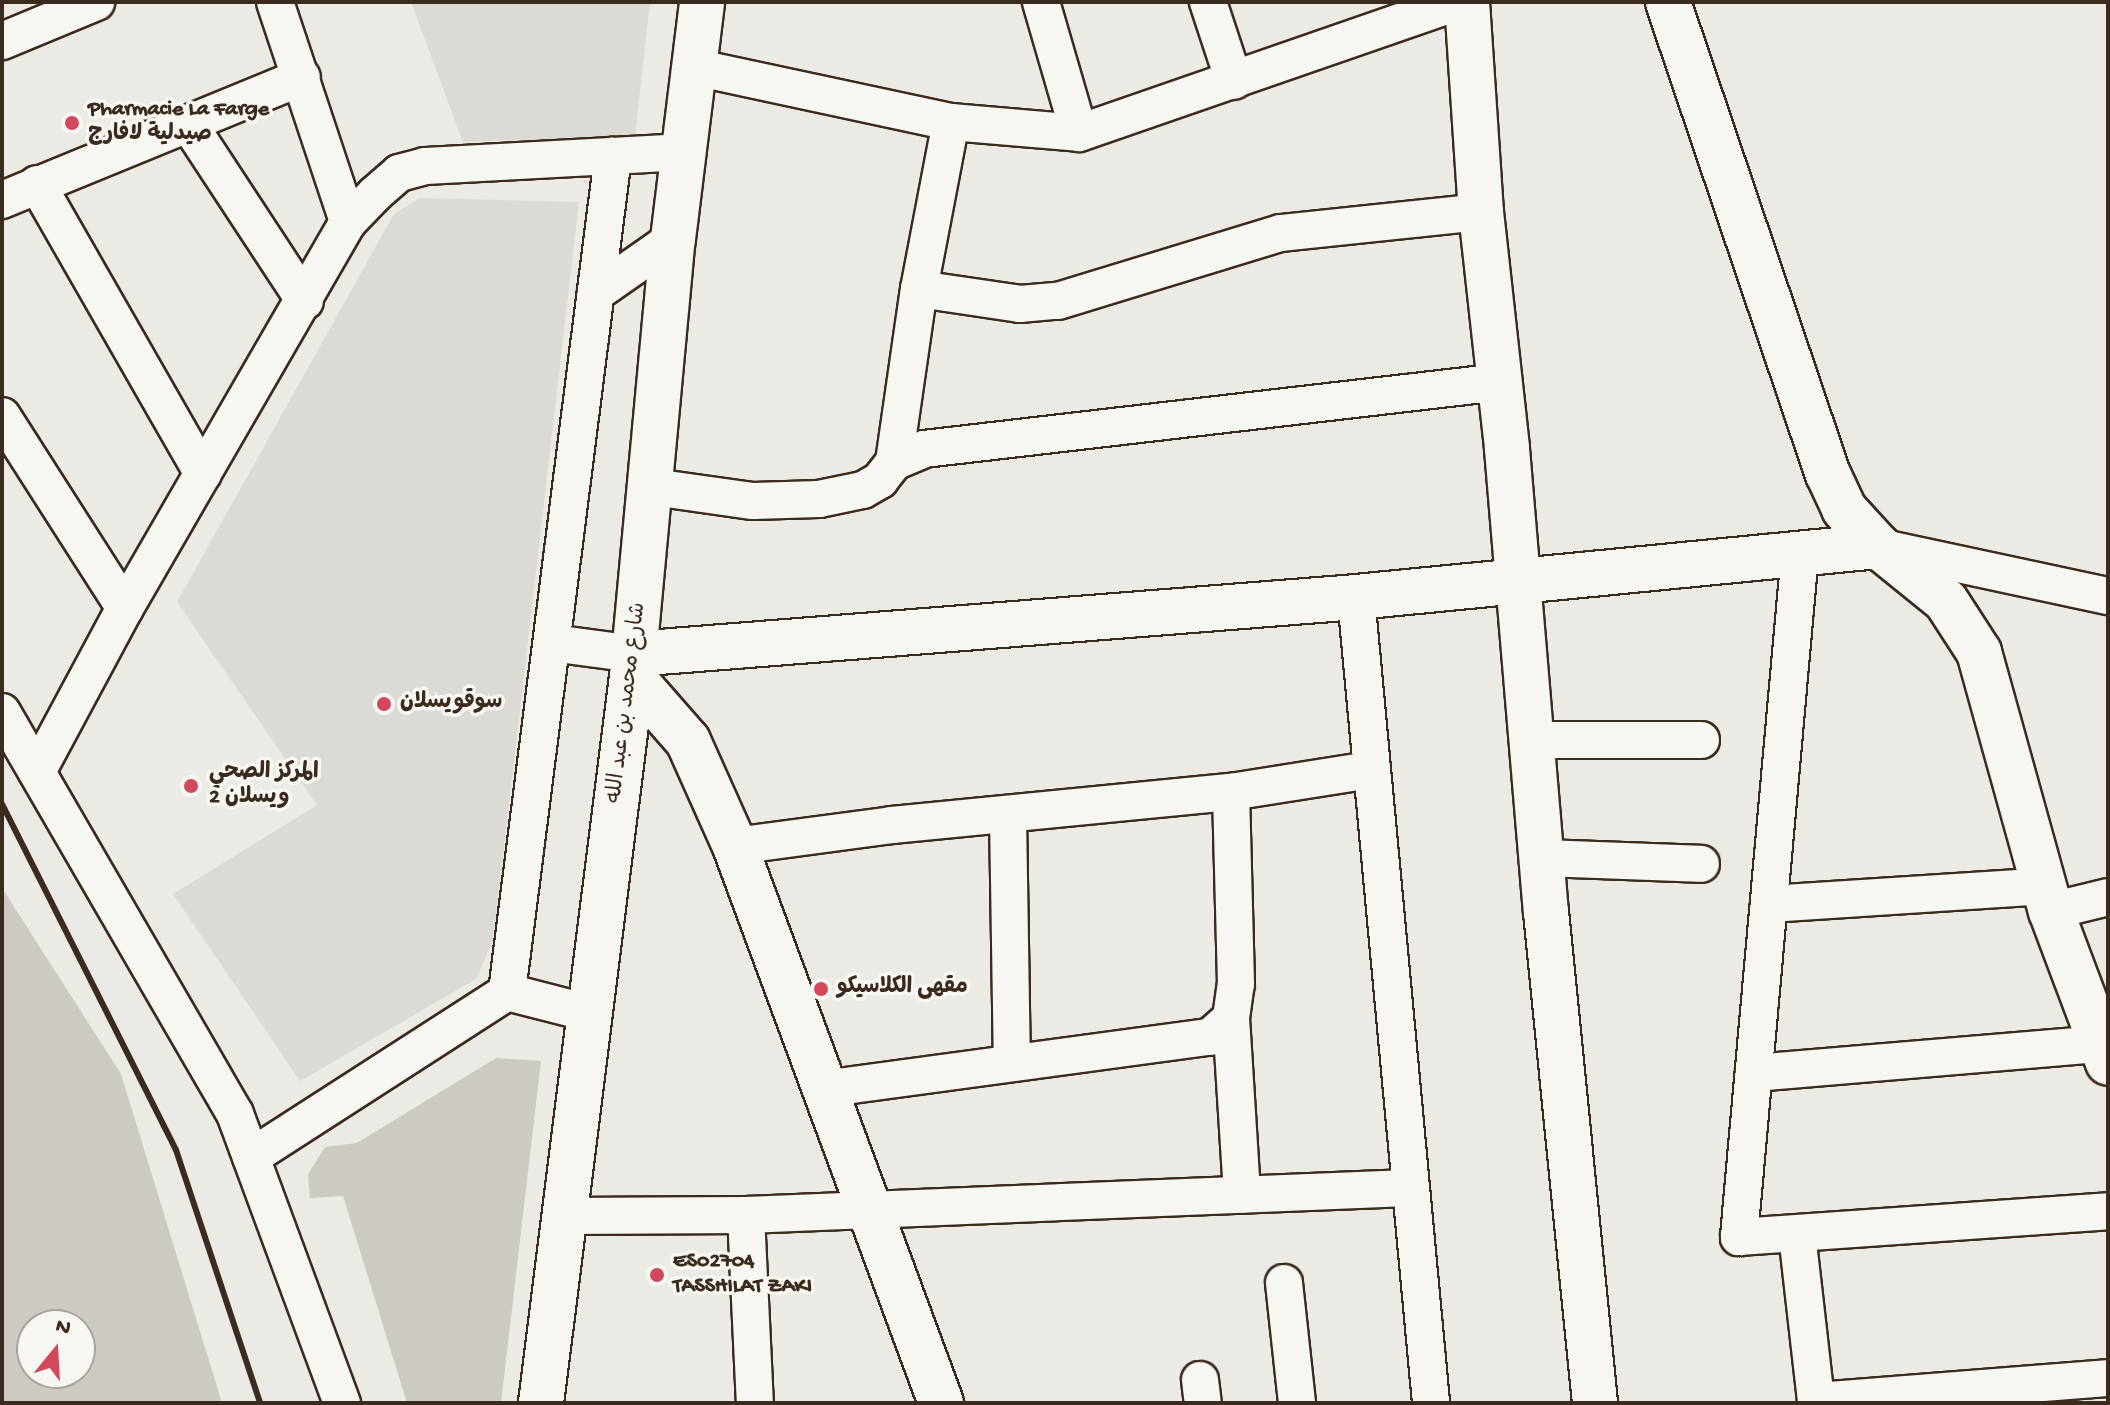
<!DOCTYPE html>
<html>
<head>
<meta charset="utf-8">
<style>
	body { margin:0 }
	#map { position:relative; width:2110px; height:1405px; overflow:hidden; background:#ebeae5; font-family:"Gochi Hand","Playpen Sans Arabic",sans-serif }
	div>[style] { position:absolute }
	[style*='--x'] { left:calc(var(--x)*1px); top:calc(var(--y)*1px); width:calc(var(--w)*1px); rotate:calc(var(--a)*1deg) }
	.built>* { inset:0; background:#dcdad4 }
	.green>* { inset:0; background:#cdcac4 }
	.roads { filter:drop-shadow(2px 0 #3b2a1e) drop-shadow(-2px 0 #3b2a1e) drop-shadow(0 2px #3b2a1e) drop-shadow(0 -2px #3b2a1e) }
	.minor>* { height:36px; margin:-18px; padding:0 18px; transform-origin:18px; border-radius:18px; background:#f6f6f2 }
	.tertiary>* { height:44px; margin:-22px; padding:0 22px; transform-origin:22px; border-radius:22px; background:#f6f6f2 }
	.rail>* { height:6px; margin:-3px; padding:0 3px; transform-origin:3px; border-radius:3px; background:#3b2a1e }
	.dots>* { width:22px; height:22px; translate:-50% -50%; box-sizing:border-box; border:4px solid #f6f6f2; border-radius:50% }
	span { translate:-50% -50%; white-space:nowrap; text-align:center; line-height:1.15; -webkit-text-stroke:7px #f6f6f2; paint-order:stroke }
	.poi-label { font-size:22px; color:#3b2a1e; font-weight:700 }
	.left { translate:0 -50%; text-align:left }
	.street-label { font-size:22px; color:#3b2a1e }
	.frame { position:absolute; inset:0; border:4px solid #3b2a1e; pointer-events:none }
	.north { position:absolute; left:16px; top:1309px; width:80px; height:80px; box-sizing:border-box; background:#f6f6f2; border:2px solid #aba49d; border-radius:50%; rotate:18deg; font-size:22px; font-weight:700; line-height:32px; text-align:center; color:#3b2a1e }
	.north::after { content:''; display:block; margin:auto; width:28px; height:36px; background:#d1495b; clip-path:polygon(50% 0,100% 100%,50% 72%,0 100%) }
</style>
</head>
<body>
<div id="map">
	<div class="built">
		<i style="clip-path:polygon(411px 2px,650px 2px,635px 136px,463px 142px)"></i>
		<i style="clip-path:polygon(420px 198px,579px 202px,493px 941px,476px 979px,300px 1081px,173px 894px,317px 805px,177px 602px,394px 214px)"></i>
	</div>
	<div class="green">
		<i style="clip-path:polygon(evenodd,2px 888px,121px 1074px,222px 1403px,2px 1403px,2px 888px,32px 1325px,80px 1325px,80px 1373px,32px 1373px,32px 1325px)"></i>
		<i style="clip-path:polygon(496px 1058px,541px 1061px,501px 1403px,407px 1403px,343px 1196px,310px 1198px,308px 1174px,325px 1147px,357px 1143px)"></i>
	</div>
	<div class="roads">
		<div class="minor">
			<i style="--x:275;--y:2;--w:232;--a:71.6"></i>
			<i style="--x:1041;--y:2;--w:136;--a:73.8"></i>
			<i style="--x:1208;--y:2;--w:83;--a:71.8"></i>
			<i style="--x:2;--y:41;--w:102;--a:-22.5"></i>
			<i style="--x:694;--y:67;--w:263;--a:12.1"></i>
			<i style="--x:951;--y:122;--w:128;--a:4.9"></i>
			<i style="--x:1079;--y:133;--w:401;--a:-19.1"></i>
			<i style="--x:188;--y:123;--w:213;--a:56.7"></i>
			<i style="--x:37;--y:184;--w:334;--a:60.2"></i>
			<i style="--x:2;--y:200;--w:324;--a:-22.3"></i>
			<i style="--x:919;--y:289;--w:102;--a:8.4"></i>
			<i style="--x:1020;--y:304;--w:38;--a:-5"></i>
			<i style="--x:1058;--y:301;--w:233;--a:-17"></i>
			<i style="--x:1281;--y:233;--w:201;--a:-6"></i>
			<i style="--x:596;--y:293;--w:94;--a:-35"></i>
			<i style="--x:2;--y:416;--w:228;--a:57.4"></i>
			<i style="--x:894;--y:462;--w:175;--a:-81.8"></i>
			<i style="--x:919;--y:289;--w:170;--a:-79.2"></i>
			<i style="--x:653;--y:487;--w:101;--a:8"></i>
			<i style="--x:753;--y:501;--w:66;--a:-1.7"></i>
			<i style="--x:819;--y:499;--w:45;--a:-11.6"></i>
			<i style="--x:863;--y:490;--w:20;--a:-30"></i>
			<i style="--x:880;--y:480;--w:23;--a:-52"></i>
			<i style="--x:894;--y:462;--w:33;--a:-23"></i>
			<i style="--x:924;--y:449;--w:580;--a:-6.63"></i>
			<i style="--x:1879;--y:547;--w:234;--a:12.1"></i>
			<i style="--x:1800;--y:553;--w:687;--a:95.1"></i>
			<i style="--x:1739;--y:1237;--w:370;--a:-4"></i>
			<i style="--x:1356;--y:597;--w:809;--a:84.68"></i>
			<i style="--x:552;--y:643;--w:83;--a:7.6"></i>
			<i style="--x:2;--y:712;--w:465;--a:59.9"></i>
			<i style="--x:235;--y:1114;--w:308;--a:69.7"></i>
			<i style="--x:1531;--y:740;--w:170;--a:0"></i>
			<i style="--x:38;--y:770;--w:184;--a:-61.8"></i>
			<i style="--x:125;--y:608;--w:446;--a:-60"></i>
			<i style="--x:348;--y:222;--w:39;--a:-46"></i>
			<i style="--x:375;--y:194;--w:32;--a:-41"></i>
			<i style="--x:399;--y:173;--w:27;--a:-15"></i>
			<i style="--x:425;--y:166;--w:261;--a:-3.1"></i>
			<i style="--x:1008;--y:815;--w:248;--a:89.1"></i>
			<i style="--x:735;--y:846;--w:158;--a:-7.6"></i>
			<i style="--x:892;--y:825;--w:341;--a:-5.6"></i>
			<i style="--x:1231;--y:792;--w:141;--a:-9"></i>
			<i style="--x:1541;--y:858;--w:160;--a:2.1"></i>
			<i style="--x:1769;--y:904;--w:277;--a:-3.7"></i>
			<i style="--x:2051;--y:911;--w:59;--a:-13.8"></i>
			<i style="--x:507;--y:992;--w:85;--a:14.4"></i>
			<i style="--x:1231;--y:1018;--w:177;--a:86.4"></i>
			<i style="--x:1754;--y:1073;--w:348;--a:-4.8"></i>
			<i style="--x:823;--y:1089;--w:390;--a:-7.7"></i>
			<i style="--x:1210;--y:1037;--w:28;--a:-42"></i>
			<i style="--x:1231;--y:1018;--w:34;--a:-82"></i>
			<i style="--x:1236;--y:984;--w:192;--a:-91.5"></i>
			<i style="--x:251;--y:1157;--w:305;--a:-32.8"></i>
			<i style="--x:507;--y:992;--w:843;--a:-82.77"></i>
			<i style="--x:746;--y:1215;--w:188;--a:87.3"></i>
			<i style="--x:565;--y:1216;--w:181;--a:-0.3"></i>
			<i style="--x:746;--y:1215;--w:663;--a:-2.34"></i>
			<i style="--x:1797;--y:1234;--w:168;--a:83.5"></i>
			<i style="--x:1816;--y:1401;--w:293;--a:-4.5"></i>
			<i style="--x:1284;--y:1283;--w:121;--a:83.8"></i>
			<i style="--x:1200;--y:1380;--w:23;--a:83"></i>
		</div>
		<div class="tertiary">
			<i style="--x:1467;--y:2;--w:210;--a:86.2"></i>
			<i style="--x:1481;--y:212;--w:238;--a:83.7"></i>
			<i style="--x:1507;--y:449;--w:465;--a:85.2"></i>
			<i style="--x:1546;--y:912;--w:493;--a:84.3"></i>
			<i style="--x:1668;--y:2;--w:498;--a:71.3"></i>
			<i style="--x:1828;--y:474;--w:38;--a:65"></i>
			<i style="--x:1844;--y:509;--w:50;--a:47.4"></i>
			<i style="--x:1878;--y:546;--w:87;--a:39"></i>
			<i style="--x:1946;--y:601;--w:61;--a:57.1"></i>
			<i style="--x:1979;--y:652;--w:269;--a:74.5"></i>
			<i style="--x:2051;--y:911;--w:162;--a:69.4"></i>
			<i style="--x:634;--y:654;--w:724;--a:-4.51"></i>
			<i style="--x:1356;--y:597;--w:524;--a:-5.58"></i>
			<i style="--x:632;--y:677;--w:85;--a:48.8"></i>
			<i style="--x:688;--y:741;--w:115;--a:65.9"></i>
			<i style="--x:735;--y:846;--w:594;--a:69.7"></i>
			<i style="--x:541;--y:1403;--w:732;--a:-82.86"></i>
			<i style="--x:632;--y:677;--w:440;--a:-84.7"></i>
			<i style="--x:673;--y:239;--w:239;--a:-83"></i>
		</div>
	</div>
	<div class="rail">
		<i style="--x:2;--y:804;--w:387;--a:63.3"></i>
		<i style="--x:176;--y:1150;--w:267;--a:71.6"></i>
	</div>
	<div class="dots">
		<i style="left:72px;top:123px;background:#d1495b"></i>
		<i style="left:384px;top:704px;background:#d1495b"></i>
		<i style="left:191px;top:786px;background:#d1495b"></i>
		<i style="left:821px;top:989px;background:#d1495b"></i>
		<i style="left:657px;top:1275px;background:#d1495b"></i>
	</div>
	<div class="poi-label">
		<span class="left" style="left:88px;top:123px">Pharmacie La Farge<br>صيدلية لافارج</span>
		<span class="left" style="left:400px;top:704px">سوقويسلان</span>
		<span class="left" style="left:209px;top:786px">المركز الصحي<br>ويسلان 2</span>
		<span class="left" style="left:837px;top:989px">مقهى الكلاسيكو</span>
		<span class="left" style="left:673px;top:1275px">ES02704<br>TASSHILAT ZAKI</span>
	</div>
	<div class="street-label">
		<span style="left:628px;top:703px;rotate:-83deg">شارع محمد بن عبد الله</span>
	</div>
	<div class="frame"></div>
	<div class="north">N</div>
</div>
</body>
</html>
